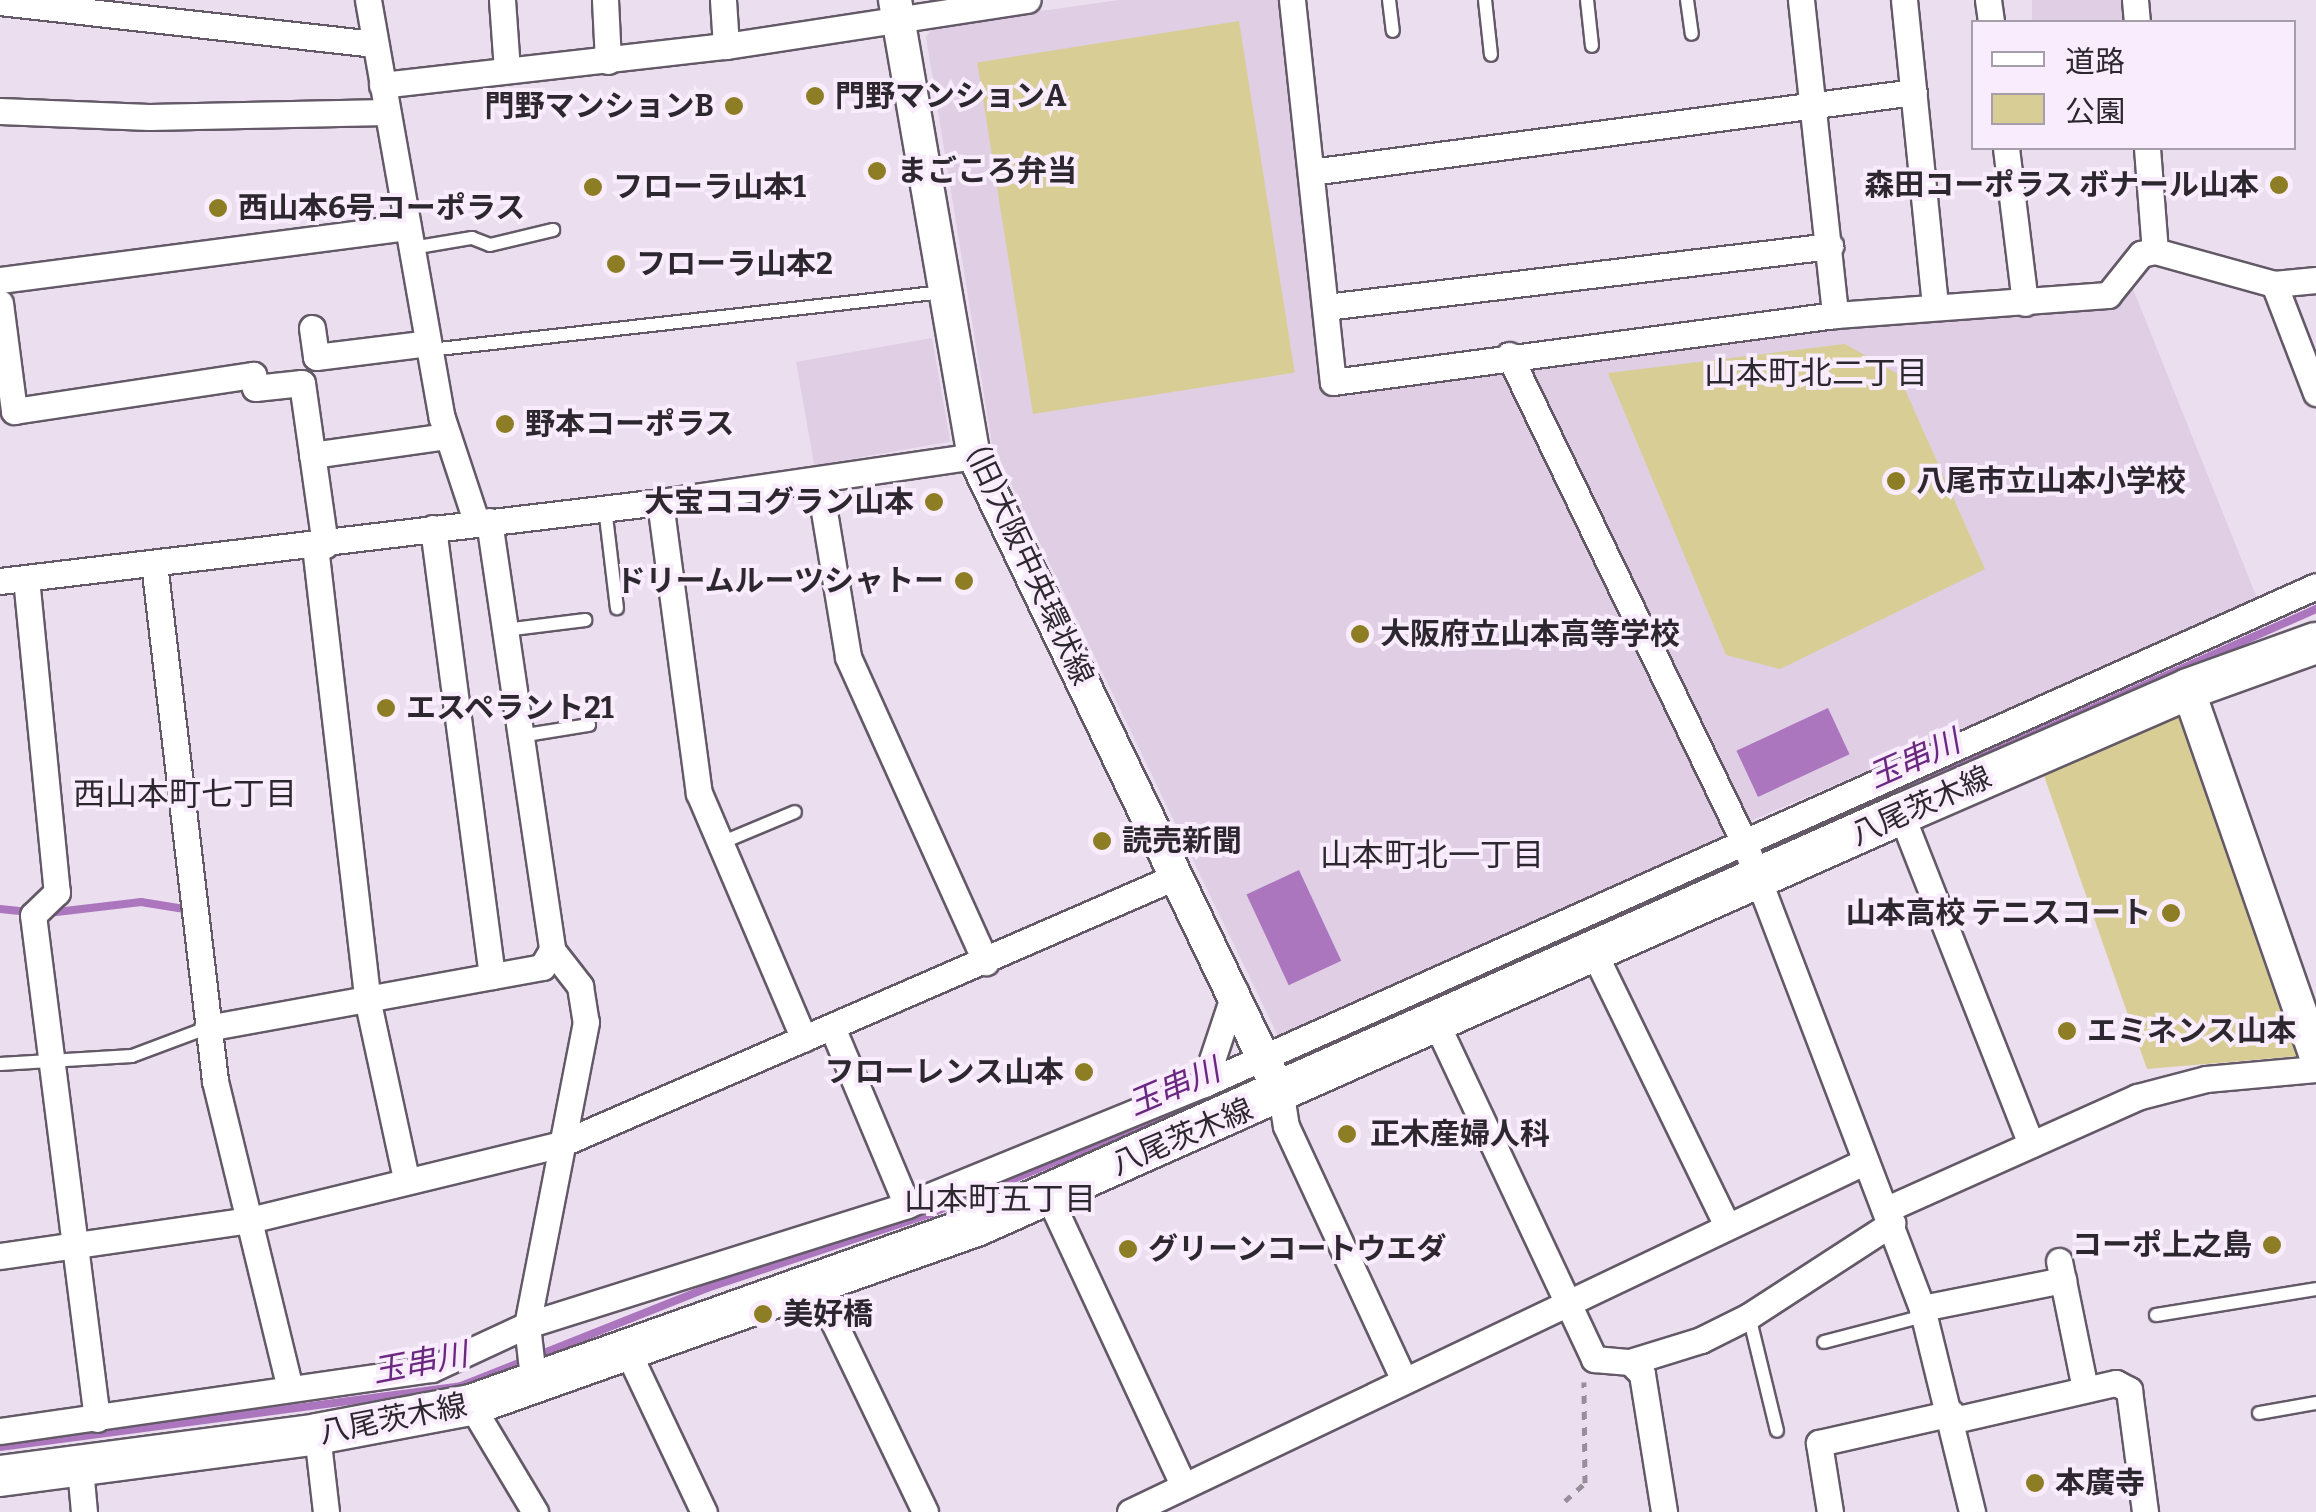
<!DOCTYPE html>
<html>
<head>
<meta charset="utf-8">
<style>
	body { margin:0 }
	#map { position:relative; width:2316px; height:1512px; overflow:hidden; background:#ebdeef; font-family:Bitter,"Noto Sans JP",serif }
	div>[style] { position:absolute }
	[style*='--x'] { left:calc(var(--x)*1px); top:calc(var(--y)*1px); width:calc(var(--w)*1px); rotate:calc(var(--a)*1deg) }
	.built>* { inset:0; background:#dfcee4; transform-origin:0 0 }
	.green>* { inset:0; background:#d8ce95; transform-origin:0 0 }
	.water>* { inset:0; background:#ac76bf; transform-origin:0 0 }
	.stream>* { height:8px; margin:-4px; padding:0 4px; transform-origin:4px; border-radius:4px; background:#ac76bf }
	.path>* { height:5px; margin-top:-2.5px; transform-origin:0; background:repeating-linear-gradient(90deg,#978e9a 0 8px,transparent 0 16px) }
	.roads { filter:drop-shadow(2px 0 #635967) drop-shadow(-2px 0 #635967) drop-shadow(0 2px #635967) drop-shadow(0 -2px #635967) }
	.service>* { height:12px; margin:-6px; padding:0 6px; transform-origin:6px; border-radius:6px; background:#fff }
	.minor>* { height:25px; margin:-12.5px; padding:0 12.5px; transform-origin:12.5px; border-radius:12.5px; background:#fff }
	.tertiary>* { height:32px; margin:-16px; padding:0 16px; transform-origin:16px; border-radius:16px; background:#fff }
	.primary>* { height:40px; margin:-20px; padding:0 20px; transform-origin:20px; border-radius:20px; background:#fff }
	.dots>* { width:28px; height:28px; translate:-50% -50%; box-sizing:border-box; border:5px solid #f8ecfd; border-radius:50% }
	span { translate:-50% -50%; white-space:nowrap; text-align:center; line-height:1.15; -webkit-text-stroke:8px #f8ecfd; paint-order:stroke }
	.poi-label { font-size:30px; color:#2d282f; font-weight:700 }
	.left { translate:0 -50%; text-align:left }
	.right { translate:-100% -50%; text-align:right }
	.street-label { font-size:30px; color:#2d282f }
	.neighbourhood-label { font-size:32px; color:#2d282f }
	.water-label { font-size:32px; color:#6b2880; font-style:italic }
	.legend { position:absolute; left:1971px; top:20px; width:325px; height:130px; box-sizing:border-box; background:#f8ecfd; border:2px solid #a79eab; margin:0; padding:12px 18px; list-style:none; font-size:30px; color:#2d282f }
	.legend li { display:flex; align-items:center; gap:20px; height:50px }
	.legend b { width:50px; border:2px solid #a79eab }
</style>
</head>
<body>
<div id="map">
	<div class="built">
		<i style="clip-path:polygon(1119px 0,1286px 0,1325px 392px,1509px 366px,1728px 824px,1723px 836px,1281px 1042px,992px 444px,926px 37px,934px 26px)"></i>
		<i style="left:2032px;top:0;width:92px;height:22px"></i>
		<i style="clip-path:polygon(2131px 284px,2259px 603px,1748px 822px,1524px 359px,2001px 306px,2004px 317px,2113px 305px)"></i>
		<i style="left:932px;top:338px;width:105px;height:138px;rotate:80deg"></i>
	</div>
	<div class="green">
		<i style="left:1239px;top:21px;width:356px;height:265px;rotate:81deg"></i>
		<i style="clip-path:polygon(1845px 344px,1898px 374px,1985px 569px,1780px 669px,1726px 655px,1608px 373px)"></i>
		<i style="clip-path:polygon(2180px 706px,2299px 1056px,2147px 1069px,2042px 770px)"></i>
	</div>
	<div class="water">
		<i style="left:1828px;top:708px;width:51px;height:101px;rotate:65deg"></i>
		<i style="left:1299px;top:870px;width:100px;height:58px;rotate:65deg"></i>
	</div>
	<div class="stream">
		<i style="--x:1811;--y:833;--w:552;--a:-23.92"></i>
		<i style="--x:0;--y:909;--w:27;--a:6"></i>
		<i style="--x:48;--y:913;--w:94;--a:-6.7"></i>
		<i style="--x:141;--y:902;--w:44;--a:9.2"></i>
		<i style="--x:1276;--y:1069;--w:236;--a:-23.7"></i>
		<i style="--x:0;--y:1447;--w:465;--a:-7.5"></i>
		<i style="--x:461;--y:1386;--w:265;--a:-21.7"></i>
		<i style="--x:707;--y:1288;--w:232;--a:-18.4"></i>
		<i style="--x:927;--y:1215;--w:364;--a:-22.6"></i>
	</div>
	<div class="path">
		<i style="--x:1565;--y:1501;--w:27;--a:-42"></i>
		<i style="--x:1585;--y:1483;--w:101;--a:-90.6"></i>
	</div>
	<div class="roads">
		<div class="service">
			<i style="--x:1389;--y:0;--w:31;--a:83"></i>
			<i style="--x:1485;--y:0;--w:55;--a:83.8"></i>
			<i style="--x:1587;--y:0;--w:46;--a:83.8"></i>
			<i style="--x:1687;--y:0;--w:34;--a:82"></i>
			<i style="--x:412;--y:248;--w:61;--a:-9.5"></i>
			<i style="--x:472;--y:238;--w:19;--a:21"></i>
			<i style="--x:490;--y:245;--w:65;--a:-13.4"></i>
			<i style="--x:430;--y:350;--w:516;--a:-6.45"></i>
			<i style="--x:605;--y:508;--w:101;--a:83.2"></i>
			<i style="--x:505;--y:630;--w:81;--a:-7.1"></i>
			<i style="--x:520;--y:736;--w:70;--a:-9.1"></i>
			<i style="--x:721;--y:843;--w:80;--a:-22.7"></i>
			<i style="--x:0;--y:1064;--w:132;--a:-3.5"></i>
			<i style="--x:132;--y:1056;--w:80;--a:-20.5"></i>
			<i style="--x:2156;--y:1315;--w:162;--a:-9.2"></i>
			<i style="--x:1749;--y:1316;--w:118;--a:76.3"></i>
			<i style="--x:1824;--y:1342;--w:103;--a:-14.6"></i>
			<i style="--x:2259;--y:1413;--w:58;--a:-10"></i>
		</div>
		<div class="minor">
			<i style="--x:368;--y:0;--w:424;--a:80"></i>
			<i style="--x:442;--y:418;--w:108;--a:71.7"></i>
			<i style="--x:502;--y:0;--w:69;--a:85.9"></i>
			<i style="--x:605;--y:0;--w:61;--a:87.2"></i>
			<i style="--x:723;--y:0;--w:46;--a:86.3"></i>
			<i style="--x:1292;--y:0;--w:384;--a:83.9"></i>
			<i style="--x:1333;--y:382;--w:506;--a:-7.6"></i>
			<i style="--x:1835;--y:315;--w:274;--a:-4.2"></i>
			<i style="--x:2108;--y:295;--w:53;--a:-51.2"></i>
			<i style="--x:2141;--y:254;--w:14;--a:-12"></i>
			<i style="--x:2155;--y:251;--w:123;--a:15.5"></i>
			<i style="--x:2274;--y:284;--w:42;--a:-5.4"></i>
			<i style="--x:1801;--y:0;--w:317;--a:83.8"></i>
			<i style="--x:1904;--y:0;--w:307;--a:84.2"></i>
			<i style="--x:1988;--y:0;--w:22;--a:82"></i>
			<i style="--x:2135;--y:0;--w:22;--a:85"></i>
			<i style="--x:0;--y:2;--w:377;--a:6.4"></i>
			<i style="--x:382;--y:85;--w:346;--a:-6.5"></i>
			<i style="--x:726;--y:46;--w:305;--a:-8.7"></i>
			<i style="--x:0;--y:111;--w:149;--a:2.3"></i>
			<i style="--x:149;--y:117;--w:238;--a:-1.2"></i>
			<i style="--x:2006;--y:148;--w:156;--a:83"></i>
			<i style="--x:2147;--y:148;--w:103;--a:85.6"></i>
			<i style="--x:1311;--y:172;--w:608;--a:-7.56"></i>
			<i style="--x:0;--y:280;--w:411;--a:-7.4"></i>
			<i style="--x:2274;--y:284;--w:117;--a:68.9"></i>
			<i style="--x:0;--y:303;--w:109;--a:82.6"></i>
			<i style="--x:14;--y:411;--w:242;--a:-8.6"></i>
			<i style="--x:253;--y:375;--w:13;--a:81"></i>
			<i style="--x:255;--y:388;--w:47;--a:-6.1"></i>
			<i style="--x:302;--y:383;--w:164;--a:81.9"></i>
			<i style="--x:1326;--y:307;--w:508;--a:-6.9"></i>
			<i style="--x:312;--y:328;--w:29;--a:82"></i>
			<i style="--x:316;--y:357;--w:113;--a:-7.1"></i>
			<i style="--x:1509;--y:355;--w:541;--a:64.24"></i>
			<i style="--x:1744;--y:842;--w:499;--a:69.1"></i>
			<i style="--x:1922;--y:1308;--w:210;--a:76.2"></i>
			<i style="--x:312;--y:455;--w:137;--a:-8"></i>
			<i style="--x:819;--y:481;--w:178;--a:80.6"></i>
			<i style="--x:848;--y:657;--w:335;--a:65.7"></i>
			<i style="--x:660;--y:502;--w:294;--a:82.4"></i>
			<i style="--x:699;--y:793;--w:267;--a:66.9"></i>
			<i style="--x:489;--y:521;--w:434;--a:81.6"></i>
			<i style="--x:552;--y:950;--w:46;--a:52.1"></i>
			<i style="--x:580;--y:986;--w:36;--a:81"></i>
			<i style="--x:586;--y:1022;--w:309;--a:101"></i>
			<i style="--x:527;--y:1325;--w:53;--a:83.5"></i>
			<i style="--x:433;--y:528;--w:452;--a:82.5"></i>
			<i style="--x:315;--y:546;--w:455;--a:83.4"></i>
			<i style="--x:367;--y:998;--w:184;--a:77.8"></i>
			<i style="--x:154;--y:563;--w:522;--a:83.28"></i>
			<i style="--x:215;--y:1081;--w:316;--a:76.3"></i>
			<i style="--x:26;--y:578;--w:316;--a:84.4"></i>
			<i style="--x:57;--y:892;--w:33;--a:136"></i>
			<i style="--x:33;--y:915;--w:508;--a:82.76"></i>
			<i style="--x:0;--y:581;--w:665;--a:-6.83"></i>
			<i style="--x:660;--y:502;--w:317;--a:-8.3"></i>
			<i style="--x:1901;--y:814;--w:355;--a:68.5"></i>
			<i style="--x:1595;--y:955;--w:301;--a:64"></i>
			<i style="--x:1437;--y:1025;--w:369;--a:64.8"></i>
			<i style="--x:1594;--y:1359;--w:36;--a:5"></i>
			<i style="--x:1630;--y:1362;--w:17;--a:45"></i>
			<i style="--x:1642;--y:1374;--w:140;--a:80.9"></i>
			<i style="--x:832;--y:1027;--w:193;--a:67.2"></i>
			<i style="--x:207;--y:1028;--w:341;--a:-10.3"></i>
			<i style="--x:542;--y:967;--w:20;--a:-60"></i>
			<i style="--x:1204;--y:1084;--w:1218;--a:-24.12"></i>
			<i style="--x:1281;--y:1095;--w:31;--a:81"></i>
			<i style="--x:1286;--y:1126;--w:280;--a:65.1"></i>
			<i style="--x:1048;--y:1195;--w:321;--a:65"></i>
			<i style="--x:1887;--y:1209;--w:274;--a:-24.1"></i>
			<i style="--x:2137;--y:1097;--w:71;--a:-14.6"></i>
			<i style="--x:2206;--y:1079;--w:110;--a:-5.2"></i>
			<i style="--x:0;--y:1256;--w:253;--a:-8.2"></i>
			<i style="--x:250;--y:1220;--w:320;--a:-13.7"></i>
			<i style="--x:561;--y:1144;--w:672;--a:-23.51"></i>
			<i style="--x:2059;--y:1261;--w:131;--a:78.5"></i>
			<i style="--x:814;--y:1281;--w:256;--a:64.3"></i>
			<i style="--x:1922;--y:1308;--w:144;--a:-11.2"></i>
			<i style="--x:625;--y:1346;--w:184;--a:64.6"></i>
			<i style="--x:1630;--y:1362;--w:74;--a:-17.2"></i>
			<i style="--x:1701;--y:1340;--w:54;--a:-26.6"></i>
			<i style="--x:1749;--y:1316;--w:171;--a:-33"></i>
			<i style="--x:471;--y:1405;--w:125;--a:59.1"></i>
			<i style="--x:1954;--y:1420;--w:166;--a:-12.9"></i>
			<i style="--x:2116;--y:1383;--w:15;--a:28"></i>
			<i style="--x:2129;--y:1390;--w:123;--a:82.5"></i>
			<i style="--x:0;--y:1431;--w:436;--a:-8.2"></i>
			<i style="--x:432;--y:1369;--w:105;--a:-24.9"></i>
			<i style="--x:527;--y:1325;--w:398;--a:-17.5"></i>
			<i style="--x:907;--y:1205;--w:321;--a:-22.2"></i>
			<i style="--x:1204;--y:1084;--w:98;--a:-71.6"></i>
			<i style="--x:317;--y:1434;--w:79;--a:83.4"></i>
			<i style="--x:80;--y:1468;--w:44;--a:84.8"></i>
			<i style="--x:1130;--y:1512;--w:815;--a:-25.5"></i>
			<i style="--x:1830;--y:1512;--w:70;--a:-99.1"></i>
			<i style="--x:1819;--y:1443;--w:136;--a:-12.7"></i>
		</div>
		<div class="tertiary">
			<i style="--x:895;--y:0;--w:463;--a:80.2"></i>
			<i style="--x:974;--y:456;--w:709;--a:64.34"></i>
			<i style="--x:2188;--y:689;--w:390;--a:70.8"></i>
		</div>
		<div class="primary">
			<i style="--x:0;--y:1476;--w:320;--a:-7.5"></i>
			<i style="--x:317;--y:1434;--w:157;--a:-10.7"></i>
			<i style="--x:471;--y:1405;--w:536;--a:-19.52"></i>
			<i style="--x:976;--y:1226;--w:1013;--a:-24.01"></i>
			<i style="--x:1901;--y:814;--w:313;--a:-23.5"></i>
			<i style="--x:2188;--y:689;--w:136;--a:-19.8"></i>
		</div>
	</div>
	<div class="dots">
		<i style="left:815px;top:96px;background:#8d7d24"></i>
		<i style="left:734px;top:106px;background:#8d7d24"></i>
		<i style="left:877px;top:171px;background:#8d7d24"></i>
		<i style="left:2279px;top:185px;background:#8d7d24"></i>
		<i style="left:593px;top:187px;background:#8d7d24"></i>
		<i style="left:218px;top:208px;background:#8d7d24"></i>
		<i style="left:616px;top:264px;background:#8d7d24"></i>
		<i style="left:505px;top:424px;background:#8d7d24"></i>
		<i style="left:1896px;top:481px;background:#8d7d24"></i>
		<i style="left:934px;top:502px;background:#8d7d24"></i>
		<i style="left:964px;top:581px;background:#8d7d24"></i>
		<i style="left:1360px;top:634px;background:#8d7d24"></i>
		<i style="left:386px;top:708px;background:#8d7d24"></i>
		<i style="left:1102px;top:841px;background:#8d7d24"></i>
		<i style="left:2171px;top:913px;background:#8d7d24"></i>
		<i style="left:2067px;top:1031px;background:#8d7d24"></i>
		<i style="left:1084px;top:1072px;background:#8d7d24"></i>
		<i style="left:1347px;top:1134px;background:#8d7d24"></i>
		<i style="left:2272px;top:1245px;background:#8d7d24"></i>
		<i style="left:1128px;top:1249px;background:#8d7d24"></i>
		<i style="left:763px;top:1314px;background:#8d7d24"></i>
		<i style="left:2035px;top:1483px;background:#8d7d24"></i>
	</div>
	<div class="poi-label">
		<span class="left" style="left:835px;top:96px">門野マンションA</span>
		<span class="right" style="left:714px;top:106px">門野マンションB</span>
		<span class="left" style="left:897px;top:171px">まごころ弁当</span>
		<span class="right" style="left:2259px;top:185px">森田コーポラス ボナール山本</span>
		<span class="left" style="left:613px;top:187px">フローラ山本1</span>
		<span class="left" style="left:238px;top:208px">西山本6号コーポラス</span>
		<span class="left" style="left:636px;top:264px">フローラ山本2</span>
		<span class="left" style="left:525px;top:424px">野本コーポラス</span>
		<span class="left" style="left:1916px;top:481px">八尾市立山本小学校</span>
		<span class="right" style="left:914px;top:502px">大宝ココグラン山本</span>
		<span class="right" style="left:944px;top:581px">ドリームルーツシャトー</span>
		<span class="left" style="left:1380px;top:634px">大阪府立山本高等学校</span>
		<span class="left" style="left:406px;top:708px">エスペラント21</span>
		<span class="left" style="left:1122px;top:841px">読売新聞</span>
		<span class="right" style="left:2151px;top:913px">山本高校 テニスコート</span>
		<span class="left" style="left:2087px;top:1031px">エミネンス山本</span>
		<span class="right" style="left:1064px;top:1072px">フローレンス山本</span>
		<span class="left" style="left:1370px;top:1134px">正木産婦人科</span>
		<span class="right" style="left:2252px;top:1245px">コーポ上之島</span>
		<span class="left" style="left:1148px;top:1249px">グリーンコートウエダ</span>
		<span class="left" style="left:783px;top:1314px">美好橋</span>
		<span class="left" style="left:2055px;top:1483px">本廣寺</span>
	</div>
	<div class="street-label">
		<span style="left:1030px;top:566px;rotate:65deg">(旧)大阪中央環状線</span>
		<span style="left:1921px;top:806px;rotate:-24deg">八尾茨木線</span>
		<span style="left:1182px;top:1137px;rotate:-23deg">八尾茨木線</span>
		<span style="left:393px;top:1419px;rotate:-11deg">八尾茨木線</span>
	</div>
	<div class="neighbourhood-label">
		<span style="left:1816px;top:373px">山本町北二丁目</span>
		<span style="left:185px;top:794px">西山本町七丁目</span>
		<span style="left:1432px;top:855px">山本町北一丁目</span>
		<span style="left:1000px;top:1199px">山本町五丁目</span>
	</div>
	<div class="water-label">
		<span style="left:1914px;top:759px;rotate:-24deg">玉串川</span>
		<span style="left:1174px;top:1087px;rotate:-23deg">玉串川</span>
		<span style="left:420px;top:1363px;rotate:-11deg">玉串川</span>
	</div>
	<ul class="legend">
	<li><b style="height:12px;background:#fff"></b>道路</li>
	<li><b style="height:28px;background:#d8ce95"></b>公園</li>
	</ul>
</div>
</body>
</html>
